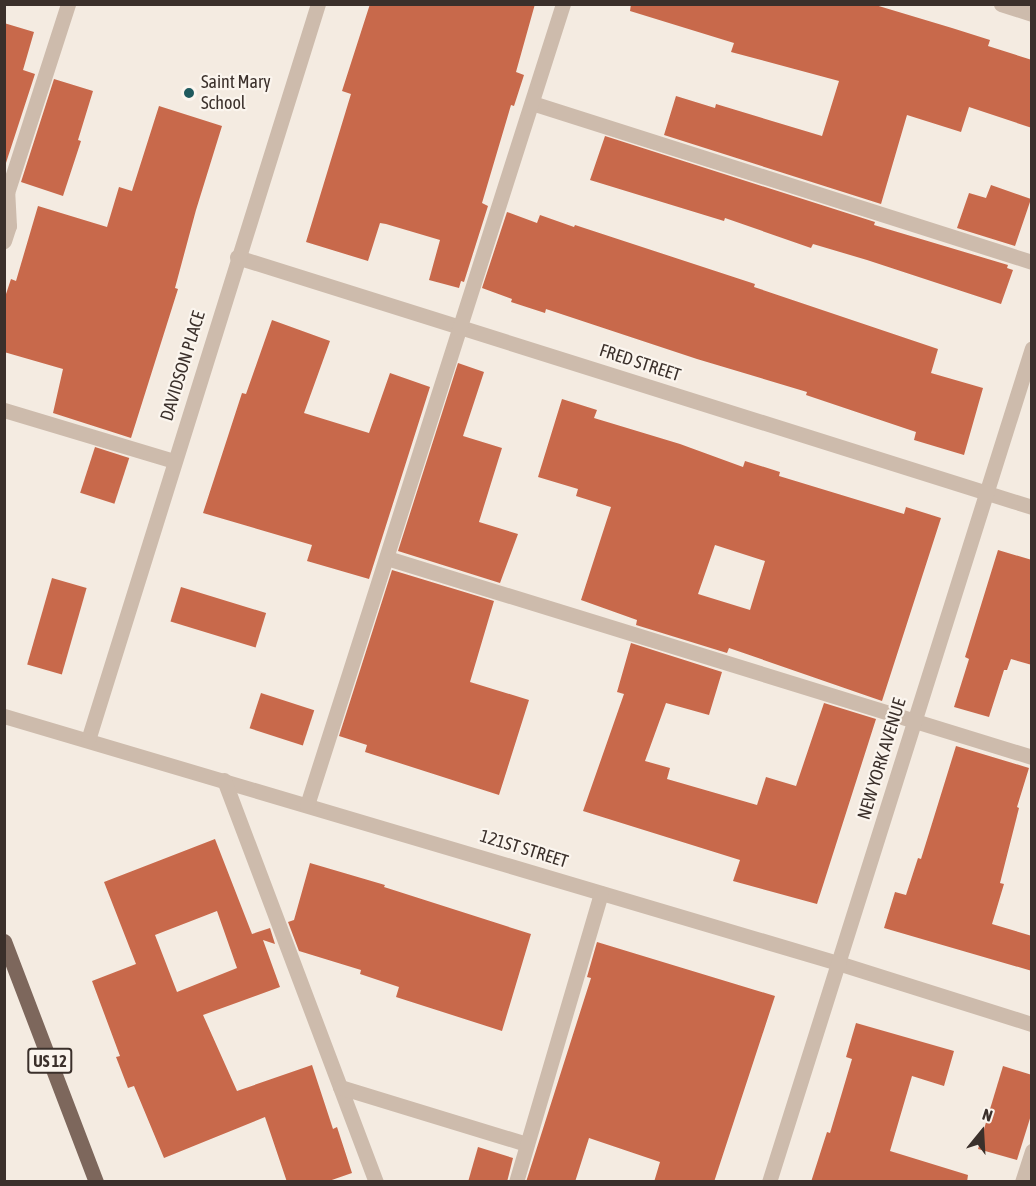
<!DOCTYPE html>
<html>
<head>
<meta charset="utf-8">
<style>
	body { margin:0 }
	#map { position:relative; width:1036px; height:1186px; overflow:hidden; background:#f4ebe1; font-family:"Asap Condensed",sans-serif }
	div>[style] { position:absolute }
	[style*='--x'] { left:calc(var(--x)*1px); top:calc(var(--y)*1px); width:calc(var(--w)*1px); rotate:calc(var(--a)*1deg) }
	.building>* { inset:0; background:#c8694b; transform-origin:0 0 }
	.minor>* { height:15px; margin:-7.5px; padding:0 7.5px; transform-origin:7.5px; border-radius:7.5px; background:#cdbbac }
	.major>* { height:15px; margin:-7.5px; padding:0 7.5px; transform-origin:7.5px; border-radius:7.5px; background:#7d675c }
	.dots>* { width:16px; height:16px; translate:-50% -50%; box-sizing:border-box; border:3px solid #fbf5ee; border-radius:50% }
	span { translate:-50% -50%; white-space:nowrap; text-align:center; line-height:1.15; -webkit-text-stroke:4.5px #fbf5ee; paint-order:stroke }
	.shield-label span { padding:2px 4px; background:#fbf5ee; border:2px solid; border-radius:4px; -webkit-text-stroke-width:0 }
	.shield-label { font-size:16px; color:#3b302b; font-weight:700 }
	.poi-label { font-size:18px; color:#3b302b }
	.left { translate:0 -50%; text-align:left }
	.street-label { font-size:18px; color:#3b302b }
	.frame { position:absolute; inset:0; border:6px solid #3b302b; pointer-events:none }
	.north { position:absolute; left:952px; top:1102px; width:60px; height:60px; -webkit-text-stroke:4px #fbf5ee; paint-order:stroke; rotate:18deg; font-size:16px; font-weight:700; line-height:24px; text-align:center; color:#3b302b }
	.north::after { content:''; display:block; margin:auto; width:21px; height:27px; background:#3b302b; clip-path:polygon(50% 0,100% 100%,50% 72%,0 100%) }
</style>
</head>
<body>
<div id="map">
	<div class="building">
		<i style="clip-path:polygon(370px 4px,535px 4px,516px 72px,524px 75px,514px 106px,511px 105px,482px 203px,488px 206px,464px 282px,461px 281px,459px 288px,429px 280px,440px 240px,386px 224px,380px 223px,368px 261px,306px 242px,351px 94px,342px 91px)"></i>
		<i style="clip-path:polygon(631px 4px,872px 4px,952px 28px,990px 40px,988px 46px,1032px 60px,1032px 128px,969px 107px,961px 132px,907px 115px,881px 204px,664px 135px,676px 96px,715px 108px,716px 104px,822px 136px,839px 81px,731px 52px,734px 43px,630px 11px)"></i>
		<i style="clip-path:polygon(4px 23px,34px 32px,23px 70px,35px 74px,4px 169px)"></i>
		<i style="clip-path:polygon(54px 79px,93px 91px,78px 140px,81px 141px,63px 196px,21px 182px)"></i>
		<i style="clip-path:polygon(159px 106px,222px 126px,196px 210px,175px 288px,178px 289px,131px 438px,53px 413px,63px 369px,4px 352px,4px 300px,11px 279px,16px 281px,38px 206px,107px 227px,119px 187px,132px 191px)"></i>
		<i style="clip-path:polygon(605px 136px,875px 222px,874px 225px,1008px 265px,1007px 268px,1013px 270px,1001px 304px,867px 260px,813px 244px,811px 248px,725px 218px,724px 221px,590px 180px)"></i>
		<i style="clip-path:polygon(991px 185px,1031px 199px,1015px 246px,957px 228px,969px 193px,986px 198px)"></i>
		<i style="clip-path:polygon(507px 212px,537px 223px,540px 215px,574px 227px,575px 225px,755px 284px,754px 287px,938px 349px,931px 373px,983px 388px,964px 455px,914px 440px,916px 432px,806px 395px,807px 392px,697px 359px,546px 309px,545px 313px,511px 302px,512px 299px,482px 288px)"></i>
		<i style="clip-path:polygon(272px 320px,330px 341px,304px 413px,369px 433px,390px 373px,430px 387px,369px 579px,307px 561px,312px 545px,203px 513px,242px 393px,246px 394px)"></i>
		<i style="clip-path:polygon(458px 363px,484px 372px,463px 436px,502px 448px,479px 522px,518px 534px,500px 583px,398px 551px)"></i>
		<i style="clip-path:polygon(evenodd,562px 399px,597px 410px,594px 418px,680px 444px,743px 467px,745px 461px,780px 472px,779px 476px,904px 514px,906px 507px,941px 518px,882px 701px,729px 648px,727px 653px,636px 625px,637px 620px,581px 600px,611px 507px,576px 496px,578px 489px,538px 477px,562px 399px,715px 545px,765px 561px,750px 610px,698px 594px,715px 545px)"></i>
		<i style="left:95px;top:447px;width:36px;height:48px;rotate:18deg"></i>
		<i style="clip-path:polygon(998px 550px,1032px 560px,1032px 665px,1011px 659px,1007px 670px,1004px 670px,989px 717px,954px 707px,969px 659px,965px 657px)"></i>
		<i style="clip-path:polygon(392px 570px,494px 601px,470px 682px,529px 700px,499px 795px,365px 752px,367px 745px,339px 736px)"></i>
		<i style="left:52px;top:578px;width:36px;height:90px;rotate:16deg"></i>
		<i style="left:181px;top:587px;width:89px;height:36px;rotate:17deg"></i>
		<i style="clip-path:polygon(631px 643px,722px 672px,709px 715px,666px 703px,645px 761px,670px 768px,667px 779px,757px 805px,766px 777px,796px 786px,824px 703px,876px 719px,817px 904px,733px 881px,740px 860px,583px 811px,624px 694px,617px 692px)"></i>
		<i style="left:261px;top:693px;width:56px;height:37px;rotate:18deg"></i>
		<i style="clip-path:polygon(956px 746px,1029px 768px,1017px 807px,1019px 808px,1000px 883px,1004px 884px,992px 924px,1032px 936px,1032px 971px,884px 928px,895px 892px,906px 895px,918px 858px,921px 859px)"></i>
		<i style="clip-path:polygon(evenodd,215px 839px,252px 934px,270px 928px,275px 944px,263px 940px,280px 987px,203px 1015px,237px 1091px,312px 1065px,333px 1129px,337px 1127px,352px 1173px,326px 1182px,287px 1182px,265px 1117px,164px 1158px,134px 1086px,128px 1088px,116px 1057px,120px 1056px,92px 981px,136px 964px,104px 882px,215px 839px,217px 911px,237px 968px,177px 992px,155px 935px,217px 911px)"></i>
		<i style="clip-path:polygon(310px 863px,385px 885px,384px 887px,531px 934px,502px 1031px,396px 997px,399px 987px,360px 974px,361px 970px,299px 951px,288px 922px,294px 920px)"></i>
		<i style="clip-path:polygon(597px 942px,775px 996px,714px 1182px,654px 1182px,660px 1162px,589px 1138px,575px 1182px,526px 1182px,591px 978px,587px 977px)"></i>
		<i style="clip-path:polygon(856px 1023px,954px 1051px,944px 1086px,912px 1076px,890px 1151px,968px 1175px,967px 1182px,811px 1182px,827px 1132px,830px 1133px,852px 1059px,846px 1057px)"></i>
		<i style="clip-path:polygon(1003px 1066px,1032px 1075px,1032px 1112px,1017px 1160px,978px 1149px)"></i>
		<i style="clip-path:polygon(478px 1147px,513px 1158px,507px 1182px,468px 1182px)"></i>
	</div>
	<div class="minor">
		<i style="--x:1001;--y:4;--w:33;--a:18"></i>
		<i style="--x:532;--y:103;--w:525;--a:17.64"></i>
		<i style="--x:4;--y:241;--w:16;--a:-72"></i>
		<i style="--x:9;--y:226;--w:33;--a:-93"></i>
		<i style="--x:7;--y:193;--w:199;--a:-72.1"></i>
		<i style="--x:237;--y:257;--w:833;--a:17.46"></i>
		<i style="--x:4;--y:410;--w:177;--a:16.7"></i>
		<i style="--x:387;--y:558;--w:675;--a:17.15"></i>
		<i style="--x:4;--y:716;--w:870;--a:16.5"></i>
		<i style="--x:838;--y:963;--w:203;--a:17.5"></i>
		<i style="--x:88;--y:740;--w:771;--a:-72.65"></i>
		<i style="--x:224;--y:780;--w:430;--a:69.3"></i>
		<i style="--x:307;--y:805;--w:841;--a:-72.28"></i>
		<i style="--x:340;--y:1087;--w:195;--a:17"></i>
		<i style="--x:516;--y:1182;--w:301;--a:-73.6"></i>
		<i style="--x:769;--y:1182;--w:874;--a:-72.5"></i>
		<i style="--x:1022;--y:1182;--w:33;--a:-72"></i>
	</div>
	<div class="major">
		<i style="--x:4;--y:941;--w:258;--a:69.1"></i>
	</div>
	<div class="dots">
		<i style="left:189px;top:93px;background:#1f5a5e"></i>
	</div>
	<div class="shield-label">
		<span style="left:50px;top:1061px">US 12</span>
	</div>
	<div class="poi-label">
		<span class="left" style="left:201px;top:93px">Saint Mary<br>School</span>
	</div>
	<div class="street-label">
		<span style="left:640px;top:363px;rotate:18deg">FRED STREET</span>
		<span style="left:183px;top:366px;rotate:-73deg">DAVIDSON PLACE</span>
		<span style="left:882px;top:759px;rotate:-73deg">NEW YORK AVENUE</span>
		<span style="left:524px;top:849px;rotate:17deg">121ST STREET</span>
	</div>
	<div class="frame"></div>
	<div class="north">N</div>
</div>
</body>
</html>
